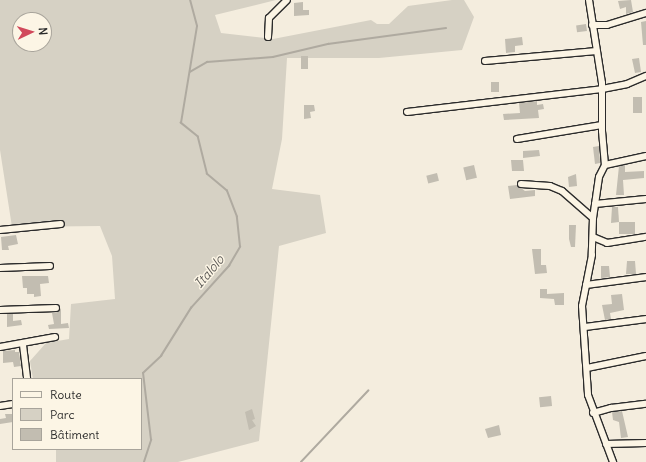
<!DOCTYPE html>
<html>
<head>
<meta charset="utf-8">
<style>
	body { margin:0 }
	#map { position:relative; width:646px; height:462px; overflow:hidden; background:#f4edde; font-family:Delius,sans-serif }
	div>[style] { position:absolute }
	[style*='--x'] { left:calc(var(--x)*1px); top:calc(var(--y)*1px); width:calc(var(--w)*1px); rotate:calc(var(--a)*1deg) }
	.green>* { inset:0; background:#d6d1c4 }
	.stream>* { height:1.5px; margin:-0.75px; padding:0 0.75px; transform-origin:0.75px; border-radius:0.75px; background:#afaaa0 }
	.building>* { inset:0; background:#c2bdb1; transform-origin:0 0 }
	.roads { filter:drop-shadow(1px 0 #2b2b2b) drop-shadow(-1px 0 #2b2b2b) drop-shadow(0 1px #2b2b2b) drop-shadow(0 -1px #2b2b2b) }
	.minor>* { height:6px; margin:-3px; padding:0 3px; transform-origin:3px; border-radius:3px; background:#fcf5e5 }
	span { translate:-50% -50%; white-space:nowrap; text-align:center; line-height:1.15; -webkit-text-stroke:3px #fcf5e5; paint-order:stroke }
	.water-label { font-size:13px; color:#595754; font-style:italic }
	.legend { position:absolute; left:12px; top:378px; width:130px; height:72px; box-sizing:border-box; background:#fcf5e5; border:1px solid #a8a49b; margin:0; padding:5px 7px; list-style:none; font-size:12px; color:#2b2b2b }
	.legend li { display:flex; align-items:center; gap:8px; height:20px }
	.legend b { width:20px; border:1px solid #a8a49b }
	.north { position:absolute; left:12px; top:12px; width:40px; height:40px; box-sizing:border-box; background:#fcf5e5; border:1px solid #a8a49b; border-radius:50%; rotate:86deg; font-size:11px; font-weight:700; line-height:16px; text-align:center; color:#2b2b2b }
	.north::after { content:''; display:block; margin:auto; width:14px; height:18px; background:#d1495b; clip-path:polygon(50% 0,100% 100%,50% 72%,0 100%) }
</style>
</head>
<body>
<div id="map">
	<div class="green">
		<i style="clip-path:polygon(evenodd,0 0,276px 0,215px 15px,221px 33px,273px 39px,371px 20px,377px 24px,389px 24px,408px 6px,452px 0,464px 0,474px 17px,462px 50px,379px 58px,287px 58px,282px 139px,272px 189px,320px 195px,326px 233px,279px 246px,259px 441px,178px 462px,56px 462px,56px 449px,141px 449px,141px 379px,33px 379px,30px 361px,46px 343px,69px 339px,71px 304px,115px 299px,112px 256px,100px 226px,12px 227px,0 150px,0 0,20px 20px,44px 20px,44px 44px,20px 44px,20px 20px)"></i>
	</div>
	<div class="stream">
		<i style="--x:190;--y:72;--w:20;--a:-30"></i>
		<i style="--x:207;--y:62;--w:66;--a:-4.3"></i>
		<i style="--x:273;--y:57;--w:57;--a:-13.3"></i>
		<i style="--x:328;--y:44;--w:119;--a:-7.7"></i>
		<i style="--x:144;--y:462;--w:23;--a:-72"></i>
		<i style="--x:151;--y:440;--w:67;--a:-96.8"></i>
		<i style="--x:143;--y:373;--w:25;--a:-43"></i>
		<i style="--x:161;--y:356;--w:57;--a:-58"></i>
		<i style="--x:191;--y:308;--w:57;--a:-47.9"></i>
		<i style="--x:229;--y:266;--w:22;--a:-60"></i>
		<i style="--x:240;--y:247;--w:30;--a:-96"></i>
		<i style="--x:237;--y:217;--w:28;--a:-111"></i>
		<i style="--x:227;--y:191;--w:26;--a:-140"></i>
		<i style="--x:207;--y:174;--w:38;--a:-104"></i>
		<i style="--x:198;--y:137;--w:22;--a:-141"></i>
		<i style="--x:181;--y:123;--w:98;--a:-80.6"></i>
		<i style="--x:197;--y:26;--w:27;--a:-105"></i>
		<i style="--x:301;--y:462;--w:98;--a:-46.7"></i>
	</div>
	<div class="building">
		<i style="clip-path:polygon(631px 0,633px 12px,626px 14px,626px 7px,620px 9px,618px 1px)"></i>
		<i style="clip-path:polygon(303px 2px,303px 10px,309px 10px,309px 15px,294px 16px,294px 3px)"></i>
		<i style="clip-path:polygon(646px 21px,646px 45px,643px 45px,641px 22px)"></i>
		<i style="left:586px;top:24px;width:7px;height:10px;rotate:82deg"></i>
		<i style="clip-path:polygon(522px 37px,523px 45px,515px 46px,515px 52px,506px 53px,505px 39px)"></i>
		<i style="left:301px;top:56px;width:7px;height:13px"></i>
		<i style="clip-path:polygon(639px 58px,641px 72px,635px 73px,632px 59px)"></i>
		<i style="left:491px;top:82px;width:8px;height:10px"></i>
		<i style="left:633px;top:97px;width:9px;height:16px"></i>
		<i style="clip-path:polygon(537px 101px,537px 105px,543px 104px,544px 109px,538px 110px,539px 118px,504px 120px,503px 114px,520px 113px,519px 103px)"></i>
		<i style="clip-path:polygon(304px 105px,314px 105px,315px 111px,310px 112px,311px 118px,304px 119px)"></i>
		<i style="clip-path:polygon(599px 146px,600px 163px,595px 164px,593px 147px)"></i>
		<i style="clip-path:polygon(539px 150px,540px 156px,523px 158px,523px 151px)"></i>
		<i style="clip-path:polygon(511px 160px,523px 160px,524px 171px,512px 171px)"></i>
		<i style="left:474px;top:165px;width:13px;height:11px;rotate:77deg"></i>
		<i style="clip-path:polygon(625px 165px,625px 172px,644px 171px,644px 178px,623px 180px,624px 195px,616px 195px,619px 166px)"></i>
		<i style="left:437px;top:173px;width:8px;height:11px;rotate:76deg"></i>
		<i style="clip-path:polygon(576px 174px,577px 186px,569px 187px,568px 177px)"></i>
		<i style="clip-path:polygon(517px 185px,525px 191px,535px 190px,535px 196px,510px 199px,508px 186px)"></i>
		<i style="clip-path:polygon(612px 207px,618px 207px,619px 222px,611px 223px)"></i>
		<i style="left:635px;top:222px;width:12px;height:16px;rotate:90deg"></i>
		<i style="clip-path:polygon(569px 225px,576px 225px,575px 247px,571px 247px,569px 239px)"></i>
		<i style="clip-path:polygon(16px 235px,18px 244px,8px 246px,9px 250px,2px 250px,1px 237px)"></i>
		<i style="clip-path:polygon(532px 249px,541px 249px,541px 265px,546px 265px,547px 273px,535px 274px)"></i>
		<i style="clip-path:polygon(627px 261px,635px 261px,636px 274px,626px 274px)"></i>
		<i style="clip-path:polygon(601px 266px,609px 266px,610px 277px,601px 278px)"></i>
		<i style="clip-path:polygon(22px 276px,48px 276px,49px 283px,40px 284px,41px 296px,34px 297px,34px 294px,27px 294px,27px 288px,23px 288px)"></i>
		<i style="clip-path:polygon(540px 289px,547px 289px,547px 294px,564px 293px,564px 305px,555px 305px,554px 299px,540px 298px)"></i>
		<i style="clip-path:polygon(622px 294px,624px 310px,610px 313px,611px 319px,605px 320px,602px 305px,612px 304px,611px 295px)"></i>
		<i style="clip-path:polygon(61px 308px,61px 324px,68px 323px,69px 328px,49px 329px,48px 325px,54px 324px,52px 313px,58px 312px)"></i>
		<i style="clip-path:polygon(7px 314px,13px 314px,13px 321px,21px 320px,22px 325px,7px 327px)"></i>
		<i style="clip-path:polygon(15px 350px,15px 352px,19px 352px,21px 366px,14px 367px,13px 362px,3px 363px,3px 351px)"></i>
		<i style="left:551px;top:396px;width:10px;height:12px;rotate:84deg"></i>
		<i style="clip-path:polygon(252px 409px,255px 419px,252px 420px,256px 426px,249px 430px,245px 412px)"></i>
		<i style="clip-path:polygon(622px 411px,628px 437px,621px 438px,619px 422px,613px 420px,612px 412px)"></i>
		<i style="clip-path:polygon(5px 414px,13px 414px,13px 422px,0 424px,0 419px,6px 418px)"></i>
		<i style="clip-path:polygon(499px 425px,501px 435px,488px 438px,485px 429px)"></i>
	</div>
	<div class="roads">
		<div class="minor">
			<i style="--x:589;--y:0;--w:84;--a:81.1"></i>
			<i style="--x:602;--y:83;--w:48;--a:90"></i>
			<i style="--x:602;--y:131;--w:34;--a:85"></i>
			<i style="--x:605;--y:165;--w:13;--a:117"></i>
			<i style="--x:599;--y:177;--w:41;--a:98.3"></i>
			<i style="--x:593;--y:218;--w:37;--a:92"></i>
			<i style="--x:592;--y:255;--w:52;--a:101.1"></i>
			<i style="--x:582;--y:306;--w:89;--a:86.1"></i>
			<i style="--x:588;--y:395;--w:72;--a:69.5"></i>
			<i style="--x:592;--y:25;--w:15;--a:0"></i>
			<i style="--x:607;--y:25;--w:41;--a:-17.1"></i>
			<i style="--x:268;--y:37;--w:19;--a:-87"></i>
			<i style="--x:269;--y:18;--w:25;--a:-45"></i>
			<i style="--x:485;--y:61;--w:112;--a:-5.1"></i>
			<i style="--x:407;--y:112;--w:196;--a:-6.7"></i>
			<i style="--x:602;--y:89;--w:25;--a:-11"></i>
			<i style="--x:627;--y:84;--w:21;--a:-23"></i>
			<i style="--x:517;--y:139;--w:86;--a:-9.4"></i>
			<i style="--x:605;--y:165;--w:42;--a:-12.4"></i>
			<i style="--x:521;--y:184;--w:29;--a:4"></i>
			<i style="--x:550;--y:186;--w:13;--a:23"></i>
			<i style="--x:562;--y:191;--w:41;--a:41.1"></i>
			<i style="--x:595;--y:204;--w:51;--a:-5.6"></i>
			<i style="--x:0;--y:230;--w:61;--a:-5.6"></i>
			<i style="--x:593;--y:237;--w:15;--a:23"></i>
			<i style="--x:607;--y:243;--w:39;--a:-9"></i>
			<i style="--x:0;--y:268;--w:50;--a:-2.3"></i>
			<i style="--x:586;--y:285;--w:61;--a:-7.6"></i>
			<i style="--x:0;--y:310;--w:56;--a:-2"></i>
			<i style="--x:585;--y:327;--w:62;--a:-7.5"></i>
			<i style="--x:23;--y:345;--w:34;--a:83"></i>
			<i style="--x:0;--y:347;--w:56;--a:-10.3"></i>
			<i style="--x:587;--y:368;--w:60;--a:-11.5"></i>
			<i style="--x:0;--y:406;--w:13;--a:-9"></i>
			<i style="--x:593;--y:413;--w:19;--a:-16"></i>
			<i style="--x:611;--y:408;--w:35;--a:-7"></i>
			<i style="--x:606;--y:444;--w:40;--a:-1.4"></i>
		</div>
	</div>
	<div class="water-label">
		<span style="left:210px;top:272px;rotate:-50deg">Italolo</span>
	</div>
	<ul class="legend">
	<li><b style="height:5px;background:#fcf5e5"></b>Route</li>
	<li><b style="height:11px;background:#d6d1c4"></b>Parc</li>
	<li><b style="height:11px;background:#c2bdb1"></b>Bâtiment</li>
	</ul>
	<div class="north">N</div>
</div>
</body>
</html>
